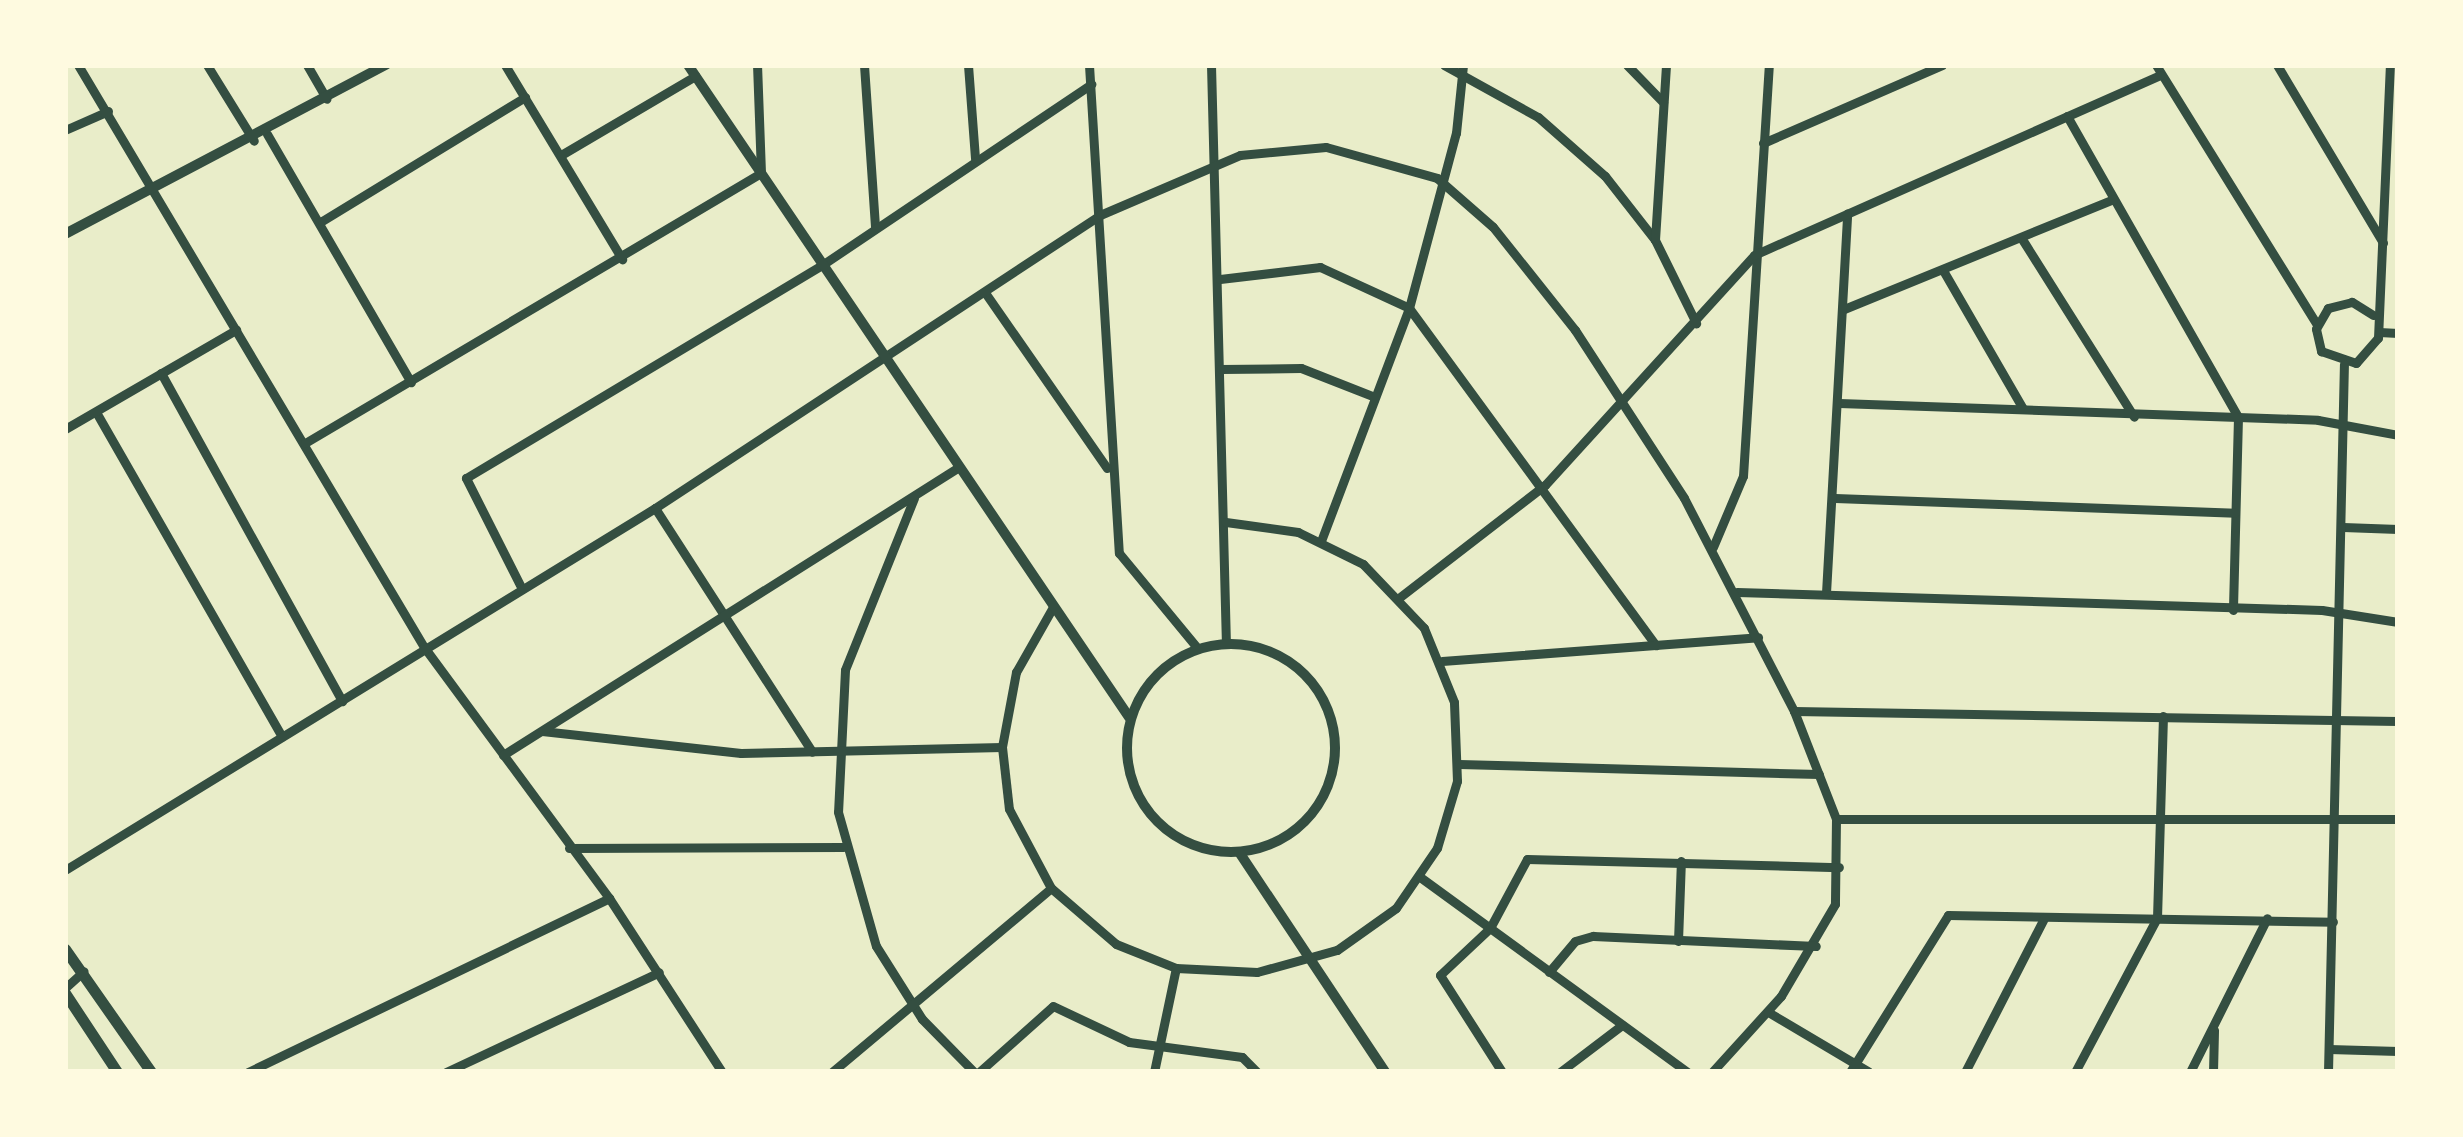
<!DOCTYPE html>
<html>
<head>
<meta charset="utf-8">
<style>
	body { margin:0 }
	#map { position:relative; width:2463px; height:1137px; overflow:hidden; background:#e9edc9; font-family:Barlow,sans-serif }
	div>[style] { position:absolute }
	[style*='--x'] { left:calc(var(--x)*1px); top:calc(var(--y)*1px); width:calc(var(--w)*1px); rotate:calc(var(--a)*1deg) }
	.minor>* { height:9px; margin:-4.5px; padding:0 4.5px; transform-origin:4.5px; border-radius:4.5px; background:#344e41 }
	.tertiary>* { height:10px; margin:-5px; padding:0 5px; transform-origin:5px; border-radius:5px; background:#344e41 }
	.tertiary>.ring { margin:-5px; padding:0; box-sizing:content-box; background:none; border:10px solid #344e41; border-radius:50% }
	.secondary>* { height:11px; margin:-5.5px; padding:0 5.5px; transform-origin:5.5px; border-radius:5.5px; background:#344e41 }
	span { translate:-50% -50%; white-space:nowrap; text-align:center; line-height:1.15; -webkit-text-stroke:8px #fefae0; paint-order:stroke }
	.frame { position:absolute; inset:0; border:68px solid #fefae0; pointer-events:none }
</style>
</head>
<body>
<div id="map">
	<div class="minor">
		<i style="--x:78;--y:65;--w:677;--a:59.27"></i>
		<i style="--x:424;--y:647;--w:312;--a:53.6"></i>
		<i style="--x:609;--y:898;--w:207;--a:57"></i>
		<i style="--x:207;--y:65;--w:89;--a:58.3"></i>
		<i style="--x:307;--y:65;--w:39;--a:60"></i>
		<i style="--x:505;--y:65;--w:227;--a:58.9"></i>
		<i style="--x:864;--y:65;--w:162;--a:86.1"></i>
		<i style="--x:968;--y:65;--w:94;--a:85.7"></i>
		<i style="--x:1089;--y:65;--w:489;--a:86.5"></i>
		<i style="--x:1119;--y:553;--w:124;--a:50.5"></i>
		<i style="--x:1211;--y:65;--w:579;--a:88.52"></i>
		<i style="--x:1444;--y:65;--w:107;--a:29"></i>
		<i style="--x:1538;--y:117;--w:89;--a:41.4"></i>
		<i style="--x:1605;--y:176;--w:81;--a:52"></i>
		<i style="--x:1655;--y:240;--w:93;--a:63.7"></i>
		<i style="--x:1627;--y:65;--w:52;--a:45.8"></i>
		<i style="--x:2156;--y:65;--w:306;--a:58.2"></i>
		<i style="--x:2277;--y:65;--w:207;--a:59.2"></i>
		<i style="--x:2067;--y:116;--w:346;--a:60.4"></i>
		<i style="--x:2238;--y:417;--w:193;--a:91.5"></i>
		<i style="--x:65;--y:130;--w:47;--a:-23.8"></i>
		<i style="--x:267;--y:134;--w:287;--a:59.9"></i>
		<i style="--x:1763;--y:143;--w:195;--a:-23.5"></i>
		<i style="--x:561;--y:155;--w:156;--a:-30.5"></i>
		<i style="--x:322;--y:221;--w:238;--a:-31.4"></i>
		<i style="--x:2022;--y:239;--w:210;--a:57.8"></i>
		<i style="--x:1655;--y:240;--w:175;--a:-86.4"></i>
		<i style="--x:1944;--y:272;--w:158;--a:60"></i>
		<i style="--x:1220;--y:279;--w:101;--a:-6.8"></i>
		<i style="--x:1320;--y:267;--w:98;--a:24.7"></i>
		<i style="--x:1409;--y:308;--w:418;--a:53.8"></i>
		<i style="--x:986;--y:294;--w:212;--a:55.2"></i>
		<i style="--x:1844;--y:309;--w:291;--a:-22.2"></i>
		<i style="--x:2373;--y:315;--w:25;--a:-148"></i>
		<i style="--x:2352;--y:302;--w:25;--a:166"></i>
		<i style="--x:2328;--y:308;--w:24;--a:120"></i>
		<i style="--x:2316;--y:329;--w:23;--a:77"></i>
		<i style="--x:2321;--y:351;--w:37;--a:19"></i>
		<i style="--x:2356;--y:363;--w:33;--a:-49"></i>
		<i style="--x:2378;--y:338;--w:273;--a:-87.5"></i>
		<i style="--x:2379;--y:332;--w:19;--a:3"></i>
		<i style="--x:1221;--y:369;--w:80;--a:-0.7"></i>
		<i style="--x:1301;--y:368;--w:79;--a:21.4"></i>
		<i style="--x:161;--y:373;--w:375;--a:61.1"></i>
		<i style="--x:1839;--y:403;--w:479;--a:2"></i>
		<i style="--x:2318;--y:420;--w:81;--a:10.6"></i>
		<i style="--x:96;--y:412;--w:374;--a:60.2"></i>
		<i style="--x:65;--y:429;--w:198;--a:-30.1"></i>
		<i style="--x:305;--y:443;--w:530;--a:-30.63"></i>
		<i style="--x:761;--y:173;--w:108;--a:-92.1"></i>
		<i style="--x:914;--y:498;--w:185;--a:111.9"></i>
		<i style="--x:845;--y:670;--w:142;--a:92.8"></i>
		<i style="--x:838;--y:812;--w:139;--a:74.2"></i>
		<i style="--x:876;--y:946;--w:86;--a:57.8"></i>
		<i style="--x:922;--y:1019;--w:74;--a:45.5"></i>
		<i style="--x:1835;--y:498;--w:400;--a:2.1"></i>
		<i style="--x:655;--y:508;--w:290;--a:57.2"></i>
		<i style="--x:2343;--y:527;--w:55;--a:2.1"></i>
		<i style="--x:1321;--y:541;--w:249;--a:-69.3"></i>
		<i style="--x:1409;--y:308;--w:181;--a:-75"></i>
		<i style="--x:1456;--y:133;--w:68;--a:-84.1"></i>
		<i style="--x:1713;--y:547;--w:77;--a:-67.1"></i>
		<i style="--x:1743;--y:476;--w:412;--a:-86.4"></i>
		<i style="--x:520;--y:585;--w:120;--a:-116.8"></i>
		<i style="--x:466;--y:478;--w:418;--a:-30.9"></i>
		<i style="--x:825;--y:263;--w:321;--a:-33.9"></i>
		<i style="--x:1737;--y:592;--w:585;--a:1.76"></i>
		<i style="--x:2322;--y:610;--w:77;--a:9"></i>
		<i style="--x:1826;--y:593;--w:380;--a:-86.8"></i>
		<i style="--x:1400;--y:597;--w:183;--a:-37.7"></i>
		<i style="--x:1545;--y:485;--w:311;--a:-47.7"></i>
		<i style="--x:1754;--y:255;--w:444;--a:-23.9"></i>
		<i style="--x:1053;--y:607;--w:75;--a:119.6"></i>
		<i style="--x:1016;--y:672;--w:76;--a:100.6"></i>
		<i style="--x:1002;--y:747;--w:62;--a:83.6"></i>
		<i style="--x:1009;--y:809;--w:89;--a:62"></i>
		<i style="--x:1051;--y:888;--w:86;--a:40.7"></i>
		<i style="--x:1116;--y:944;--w:65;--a:21.8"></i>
		<i style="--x:1176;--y:968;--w:81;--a:2.8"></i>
		<i style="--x:1257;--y:972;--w:83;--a:-15.4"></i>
		<i style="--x:1337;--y:950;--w:72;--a:-35.4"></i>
		<i style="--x:1396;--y:908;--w:73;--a:-55.7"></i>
		<i style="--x:1437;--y:848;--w:70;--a:-73.4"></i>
		<i style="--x:1457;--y:781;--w:79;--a:-92.2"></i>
		<i style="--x:1454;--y:702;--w:80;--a:-112.1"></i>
		<i style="--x:1424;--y:628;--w:88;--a:-133.6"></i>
		<i style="--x:1363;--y:564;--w:72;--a:-153.8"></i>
		<i style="--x:1298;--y:532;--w:73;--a:-172.1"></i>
		<i style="--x:1442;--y:661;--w:317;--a:-4.3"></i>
		<i style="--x:1794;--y:711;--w:604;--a:0.95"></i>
		<i style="--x:542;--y:731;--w:200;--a:6.3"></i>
		<i style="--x:741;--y:753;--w:261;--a:-1.3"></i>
		<i style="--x:503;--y:755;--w:539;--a:-32.28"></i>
		<i style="--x:1459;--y:764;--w:360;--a:1.6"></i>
		<i style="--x:1836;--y:819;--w:562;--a:0"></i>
		<i style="--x:569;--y:848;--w:274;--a:-0.2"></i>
		<i style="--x:65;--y:870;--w:692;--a:-31.53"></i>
		<i style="--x:655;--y:508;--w:533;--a:-33.36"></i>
		<i style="--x:1100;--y:215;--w:152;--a:-23.2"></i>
		<i style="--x:1240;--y:155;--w:86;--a:-5.3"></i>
		<i style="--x:1326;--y:147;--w:115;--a:15.6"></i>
		<i style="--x:1437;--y:178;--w:74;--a:41.2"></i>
		<i style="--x:1493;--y:227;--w:132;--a:51.5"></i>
		<i style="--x:1575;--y:330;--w:200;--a:57"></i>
		<i style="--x:1684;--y:498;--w:240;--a:62.7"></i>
		<i style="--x:1794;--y:711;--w:116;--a:68.7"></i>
		<i style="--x:1836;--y:819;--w:85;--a:90.7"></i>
		<i style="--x:1835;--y:904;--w:107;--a:120.4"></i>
		<i style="--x:1781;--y:996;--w:103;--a:132.2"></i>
		<i style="--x:1420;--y:877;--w:331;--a:36.1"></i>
		<i style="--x:1678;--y:941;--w:80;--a:-87.9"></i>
		<i style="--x:1549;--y:972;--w:40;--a:-50"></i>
		<i style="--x:1575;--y:941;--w:19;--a:-16"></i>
		<i style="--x:1593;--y:936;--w:223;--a:2.6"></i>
		<i style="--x:65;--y:988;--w:25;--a:-42"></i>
		<i style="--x:1768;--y:1012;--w:117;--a:30.7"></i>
		<i style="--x:2329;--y:1049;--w:69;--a:1.7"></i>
		<i style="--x:248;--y:1072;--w:401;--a:-25.7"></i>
		<i style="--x:446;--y:1072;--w:235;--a:-25.1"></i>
		<i style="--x:832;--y:1072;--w:286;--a:-40"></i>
		<i style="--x:979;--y:1072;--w:99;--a:-41.7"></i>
		<i style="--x:1053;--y:1006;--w:84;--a:25.3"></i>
		<i style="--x:1129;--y:1042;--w:114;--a:7.6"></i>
		<i style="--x:1242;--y:1057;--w:21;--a:45"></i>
		<i style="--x:1154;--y:1072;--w:106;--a:-78.1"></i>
		<i style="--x:1502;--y:1072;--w:115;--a:-122.6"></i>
		<i style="--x:1440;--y:975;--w:69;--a:-43.2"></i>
		<i style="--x:1490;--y:928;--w:78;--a:-61.8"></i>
		<i style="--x:1527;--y:859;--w:312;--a:1.5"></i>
		<i style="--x:1560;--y:1072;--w:78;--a:-37.2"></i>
		<i style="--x:1850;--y:1072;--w:185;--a:-58"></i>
		<i style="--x:1948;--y:915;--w:385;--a:1"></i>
		<i style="--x:1965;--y:1072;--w:173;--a:-62.8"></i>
		<i style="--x:2075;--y:1072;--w:174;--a:-62"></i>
		<i style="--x:2157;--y:918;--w:202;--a:-88.3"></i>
		<i style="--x:2190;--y:1072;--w:172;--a:-63.4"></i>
		<i style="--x:2213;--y:1072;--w:42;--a:-88.6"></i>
		<i style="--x:2328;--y:1072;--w:708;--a:-88.71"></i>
	</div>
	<div class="tertiary">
		<i style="--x:688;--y:65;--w:787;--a:55.93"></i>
		<i style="--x:65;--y:234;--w:363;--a:-27.8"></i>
		<i class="ring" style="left:1127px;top:644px;width:198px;height:198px"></i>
		<i style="--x:1239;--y:852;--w:264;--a:56.4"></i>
	</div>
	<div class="secondary">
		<i style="--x:65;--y:949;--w:150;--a:55"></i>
		<i style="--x:65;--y:993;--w:95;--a:56.6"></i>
	</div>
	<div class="frame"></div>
</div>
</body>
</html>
